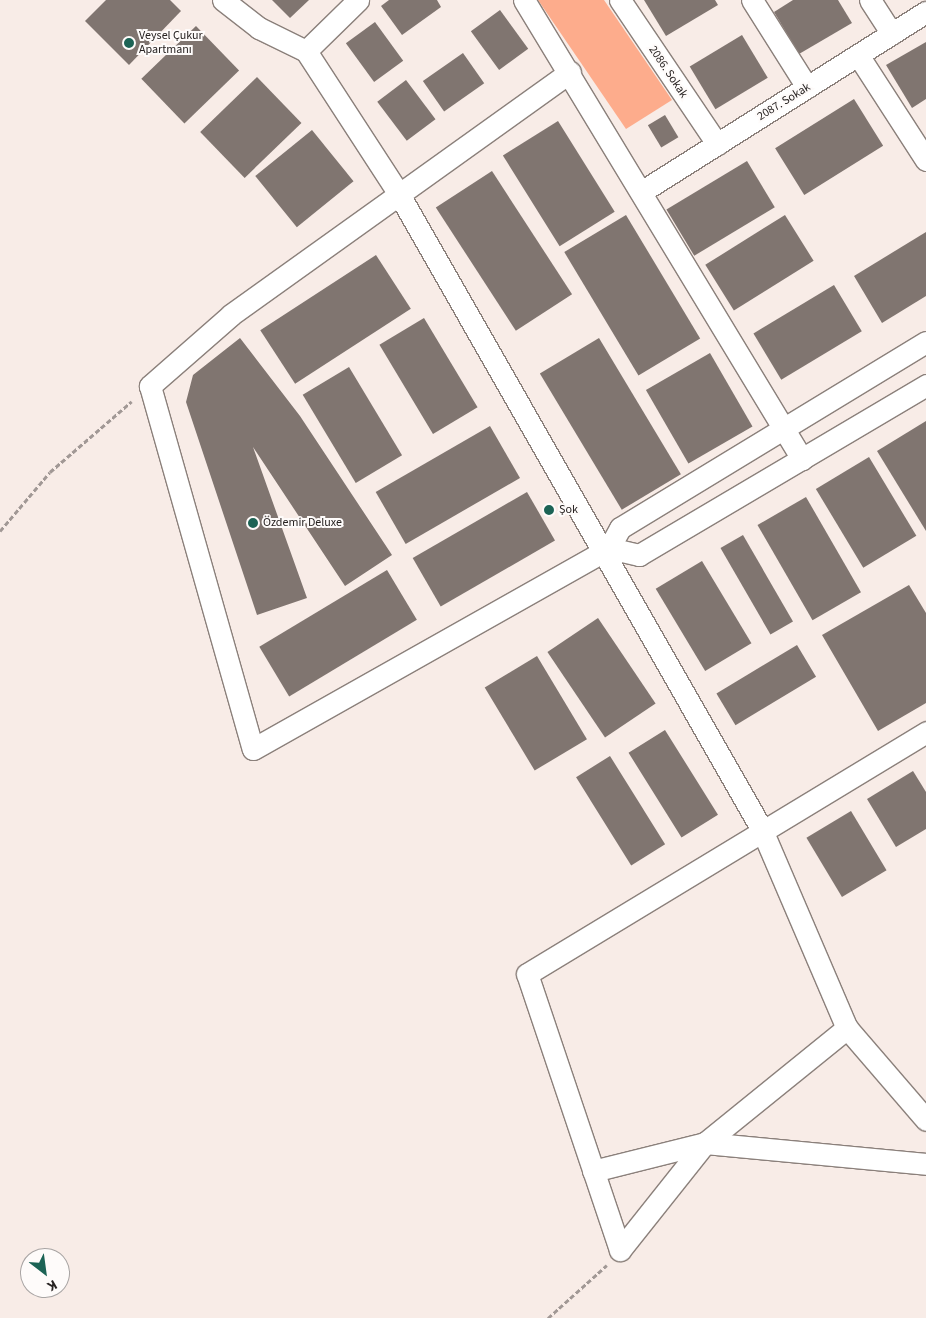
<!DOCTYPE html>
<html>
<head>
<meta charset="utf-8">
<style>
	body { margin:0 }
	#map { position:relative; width:926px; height:1318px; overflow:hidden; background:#f8ece7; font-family:"Source Sans 3",sans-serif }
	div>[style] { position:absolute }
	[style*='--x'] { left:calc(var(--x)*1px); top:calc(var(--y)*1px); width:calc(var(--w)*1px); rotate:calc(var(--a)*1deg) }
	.green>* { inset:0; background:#fdac8c }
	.building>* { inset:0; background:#807570; transform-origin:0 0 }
	.path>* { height:3px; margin-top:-1.5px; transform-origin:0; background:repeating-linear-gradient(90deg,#a19895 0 5px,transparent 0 7.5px) }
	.roads { filter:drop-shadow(1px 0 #8b807b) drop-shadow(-1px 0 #8b807b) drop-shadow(0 1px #8b807b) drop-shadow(0 -1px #8b807b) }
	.minor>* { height:21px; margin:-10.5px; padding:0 10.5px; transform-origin:10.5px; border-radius:10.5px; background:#fff }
	.dots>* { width:14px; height:14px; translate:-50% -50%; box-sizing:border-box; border:2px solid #fefbfa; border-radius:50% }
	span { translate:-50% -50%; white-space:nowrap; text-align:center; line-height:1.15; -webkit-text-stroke:4px #fefbfa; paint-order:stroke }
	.poi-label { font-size:12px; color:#272221 }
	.left { translate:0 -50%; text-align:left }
	.street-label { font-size:12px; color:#272221 }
	.north { position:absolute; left:20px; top:1248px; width:50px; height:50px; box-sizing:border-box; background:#fefbfa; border:1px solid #a8a4a3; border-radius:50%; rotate:150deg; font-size:14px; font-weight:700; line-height:20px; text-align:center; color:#272221 }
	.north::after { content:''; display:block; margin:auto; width:18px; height:22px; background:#1c6355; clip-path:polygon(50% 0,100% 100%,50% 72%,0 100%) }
</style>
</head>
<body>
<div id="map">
	<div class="green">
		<i style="clip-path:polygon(538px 0,604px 0,672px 100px,626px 129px)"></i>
	</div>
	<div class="building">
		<i style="clip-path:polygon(106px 0,170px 0,181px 11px,129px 65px,85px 21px)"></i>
		<i style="clip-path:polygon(272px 0,309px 0,290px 18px)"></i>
		<i style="clip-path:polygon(389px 0,437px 0,441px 7px,402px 35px,381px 6px)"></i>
		<i style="clip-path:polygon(644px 0,715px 0,718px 5px,666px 36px)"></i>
		<i style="clip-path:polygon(793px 0,838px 0,852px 23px,799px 54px,774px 12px)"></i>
		<i style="left:500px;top:10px;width:48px;height:36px;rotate:54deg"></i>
		<i style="left:375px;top:22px;width:48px;height:36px;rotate:54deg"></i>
		<i style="left:196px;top:26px;width:62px;height:76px;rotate:46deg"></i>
		<i style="left:742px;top:35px;width:50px;height:61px;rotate:59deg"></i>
		<i style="clip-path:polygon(926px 42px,926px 99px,912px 108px,886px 65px)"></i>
		<i style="left:463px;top:53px;width:37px;height:49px;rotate:55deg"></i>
		<i style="left:257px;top:77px;width:64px;height:79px;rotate:46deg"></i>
		<i style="left:406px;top:80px;width:49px;height:36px;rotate:53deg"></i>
		<i style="left:854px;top:99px;width:55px;height:93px;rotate:58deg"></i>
		<i style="left:665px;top:115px;width:26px;height:20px;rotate:59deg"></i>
		<i style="left:558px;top:121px;width:107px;height:65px;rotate:58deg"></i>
		<i style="left:312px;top:130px;width:66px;height:73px;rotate:51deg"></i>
		<i style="left:747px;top:161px;width:54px;height:94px;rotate:59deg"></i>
		<i style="left:492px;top:171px;width:147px;height:67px;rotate:57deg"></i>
		<i style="left:626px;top:215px;width:144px;height:72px;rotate:59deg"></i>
		<i style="left:785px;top:215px;width:54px;height:94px;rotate:58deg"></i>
		<i style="clip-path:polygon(926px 232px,926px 296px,882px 323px,854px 276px)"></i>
		<i style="left:376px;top:255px;width:64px;height:138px;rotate:57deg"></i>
		<i style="left:834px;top:285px;width:54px;height:94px;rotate:59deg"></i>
		<i style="left:424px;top:318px;width:104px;height:52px;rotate:59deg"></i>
		<i style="clip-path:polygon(240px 338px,300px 416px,392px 555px,345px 586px,253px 447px,307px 598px,257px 615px,186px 402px,193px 375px)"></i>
		<i style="left:599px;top:338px;width:159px;height:69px;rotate:59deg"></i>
		<i style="left:710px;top:353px;width:85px;height:74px;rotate:60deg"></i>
		<i style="left:349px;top:367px;width:103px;height:54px;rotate:59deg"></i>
		<i style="clip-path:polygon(926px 421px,926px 531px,877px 451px)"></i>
		<i style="left:490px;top:426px;width:60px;height:132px;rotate:60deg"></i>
		<i style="left:869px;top:457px;width:92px;height:62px;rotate:59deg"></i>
		<i style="left:527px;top:492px;width:56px;height:132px;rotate:60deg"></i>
		<i style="left:806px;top:497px;width:110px;height:56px;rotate:60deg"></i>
		<i style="left:743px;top:535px;width:100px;height:26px;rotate:60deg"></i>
		<i style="left:702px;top:561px;width:96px;height:54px;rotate:59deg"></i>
		<i style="left:387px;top:570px;width:58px;height:149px;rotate:59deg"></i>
		<i style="clip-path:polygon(909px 585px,926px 613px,926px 703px,878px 731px,822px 635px)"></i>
		<i style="left:598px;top:618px;width:103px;height:61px;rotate:56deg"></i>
		<i style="left:797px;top:645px;width:37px;height:94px;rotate:59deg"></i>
		<i style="left:537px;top:656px;width:97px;height:61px;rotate:59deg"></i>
		<i style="left:665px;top:730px;width:100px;height:43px;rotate:58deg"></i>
		<i style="left:610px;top:756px;width:104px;height:40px;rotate:58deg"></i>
		<i style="clip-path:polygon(913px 771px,926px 792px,926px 829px,896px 847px,867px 799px)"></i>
		<i style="left:851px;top:811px;width:69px;height:52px;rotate:59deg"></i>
	</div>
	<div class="path">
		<i style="--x:0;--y:531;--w:77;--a:-49.7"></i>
		<i style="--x:50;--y:472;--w:108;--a:-40.9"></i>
		<i style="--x:548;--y:1318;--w:79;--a:-41.9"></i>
	</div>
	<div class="roads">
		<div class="minor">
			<i style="--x:223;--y:0;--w:46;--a:37.9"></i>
			<i style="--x:259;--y:28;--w:52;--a:26.1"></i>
			<i style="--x:524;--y:0;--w:537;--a:58.8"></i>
			<i style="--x:620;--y:0;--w:174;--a:56"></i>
			<i style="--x:752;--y:0;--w:103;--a:57.7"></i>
			<i style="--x:870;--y:0;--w:40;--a:57.1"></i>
			<i style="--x:306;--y:51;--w:173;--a:57"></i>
			<i style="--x:400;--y:196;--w:730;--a:60.27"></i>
			<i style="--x:762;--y:830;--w:215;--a:66.8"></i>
			<i style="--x:847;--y:1028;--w:121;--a:49.3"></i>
			<i style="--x:306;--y:51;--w:73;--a:-44.4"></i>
			<i style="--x:858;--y:55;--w:125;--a:57.1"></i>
			<i style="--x:570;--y:72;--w:417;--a:144.4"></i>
			<i style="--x:231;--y:315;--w:108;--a:138.8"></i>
			<i style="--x:150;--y:386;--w:377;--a:74.2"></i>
			<i style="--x:253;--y:749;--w:409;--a:-29.4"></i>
			<i style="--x:609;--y:548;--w:23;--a:-61"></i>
			<i style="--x:620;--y:528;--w:358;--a:-31.3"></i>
			<i style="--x:641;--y:192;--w:337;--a:-32.3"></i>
			<i style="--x:609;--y:548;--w:31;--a:13"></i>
			<i style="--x:639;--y:555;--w:334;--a:-30.6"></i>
			<i style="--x:593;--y:1171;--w:115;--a:-14"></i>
			<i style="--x:705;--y:1143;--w:222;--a:5.4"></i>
			<i style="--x:620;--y:1250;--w:291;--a:-108.6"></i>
			<i style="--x:527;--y:974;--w:467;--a:-31.2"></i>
			<i style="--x:620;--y:1250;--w:137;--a:-51.5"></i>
			<i style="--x:705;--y:1143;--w:183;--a:-39"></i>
		</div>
	</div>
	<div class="dots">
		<i style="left:129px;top:43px;background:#1c6355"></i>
		<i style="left:549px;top:510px;background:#1c6355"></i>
		<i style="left:253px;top:523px;background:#1c6355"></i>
	</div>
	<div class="poi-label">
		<span class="left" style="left:139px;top:43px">Veysel Çukur<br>Apartmanı</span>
		<span class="left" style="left:559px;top:510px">Şok</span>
		<span class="left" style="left:263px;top:523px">Özdemir Deluxe</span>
	</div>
	<div class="street-label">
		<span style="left:668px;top:72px;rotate:56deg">2086. Sokak</span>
		<span style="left:784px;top:102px;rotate:-32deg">2087. Sokak</span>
	</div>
	<div class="north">K</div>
</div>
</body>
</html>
